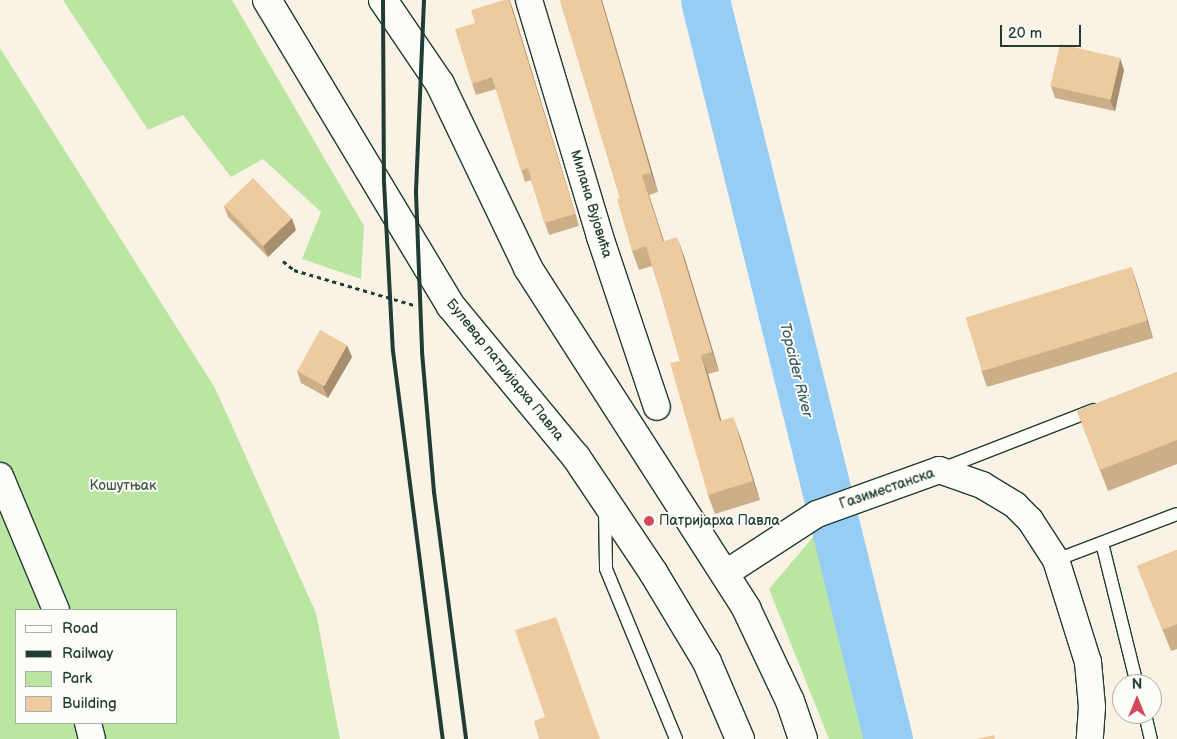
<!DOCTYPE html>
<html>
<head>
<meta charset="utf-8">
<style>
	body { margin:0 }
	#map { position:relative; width:1177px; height:739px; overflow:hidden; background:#faf2e5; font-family:"Balsamiq Sans",sans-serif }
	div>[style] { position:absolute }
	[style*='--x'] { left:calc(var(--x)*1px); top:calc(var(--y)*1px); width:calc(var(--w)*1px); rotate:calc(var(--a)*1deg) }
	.green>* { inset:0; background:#bbe6a2 }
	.river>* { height:49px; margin:-24.5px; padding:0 24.5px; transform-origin:24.5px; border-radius:24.5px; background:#96cdf5 }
	.path>* { height:3px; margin-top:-1.5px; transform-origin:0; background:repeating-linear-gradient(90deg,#1f3d34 0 4px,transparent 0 8px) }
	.roads { filter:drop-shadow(1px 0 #1f3d34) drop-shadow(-1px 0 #1f3d34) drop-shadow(0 1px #1f3d34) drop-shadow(0 -1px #1f3d34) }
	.service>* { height:12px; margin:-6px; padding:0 6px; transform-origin:6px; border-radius:6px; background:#fdfcf7 }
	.minor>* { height:26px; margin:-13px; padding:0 13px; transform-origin:13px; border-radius:13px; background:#fdfcf7 }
	.secondary>* { height:28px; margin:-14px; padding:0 14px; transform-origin:14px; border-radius:14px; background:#fdfcf7 }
	.rail>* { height:4px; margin:-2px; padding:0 2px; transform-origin:2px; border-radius:2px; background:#1f3d34 }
	.wall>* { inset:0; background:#ccaf88 }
	.shaded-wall>* { inset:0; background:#a68e6f }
	.building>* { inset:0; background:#edcb9e; transform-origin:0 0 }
	.dots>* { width:14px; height:14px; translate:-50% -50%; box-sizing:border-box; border:2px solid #fdfcf7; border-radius:50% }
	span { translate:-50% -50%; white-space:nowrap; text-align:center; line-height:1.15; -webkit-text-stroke:4px #fdfcf7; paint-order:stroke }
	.street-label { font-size:14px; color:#1f3d34 }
	.park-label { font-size:14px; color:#3e5f4a }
	.poi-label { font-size:14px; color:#1f3d34 }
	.left { translate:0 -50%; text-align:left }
	.water-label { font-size:15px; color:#3d6164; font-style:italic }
	.legend { position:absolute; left:15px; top:609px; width:162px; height:115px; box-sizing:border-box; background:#fdfcf7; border:1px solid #a4b0a9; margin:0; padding:6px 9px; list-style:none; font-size:15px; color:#1f3d34 }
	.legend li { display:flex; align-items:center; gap:10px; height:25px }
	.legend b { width:25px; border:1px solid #a4b0a9 }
	.north { position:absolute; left:1112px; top:674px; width:50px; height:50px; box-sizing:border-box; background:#fdfcf7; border:1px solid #a4b0a9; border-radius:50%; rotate:0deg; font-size:14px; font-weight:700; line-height:20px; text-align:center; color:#1f3d34 }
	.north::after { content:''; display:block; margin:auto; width:18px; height:22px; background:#d1495b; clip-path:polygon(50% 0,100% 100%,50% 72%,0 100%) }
	.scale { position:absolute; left:1000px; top:25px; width:81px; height:22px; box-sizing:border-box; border:2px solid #1f3d34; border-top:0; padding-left:6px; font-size:15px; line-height:18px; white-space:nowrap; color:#1f3d34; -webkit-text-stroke:4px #fdfcf7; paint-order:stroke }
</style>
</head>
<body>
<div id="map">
	<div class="green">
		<i style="clip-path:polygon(63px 0,232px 0,364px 226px,361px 279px,302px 259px,321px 212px,263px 159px,231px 177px,183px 115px,148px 130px)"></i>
		<i style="clip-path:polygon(evenodd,0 48px,215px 388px,316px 613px,340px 739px,0 739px,0 48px,16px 610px,176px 610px,176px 723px,16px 723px,16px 610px)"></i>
		<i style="clip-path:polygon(824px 524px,876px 739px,829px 739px,769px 589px)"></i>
	</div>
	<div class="river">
		<i style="--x:705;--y:0;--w:761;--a:76.09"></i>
	</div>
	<div class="path">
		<i style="--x:283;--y:261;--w:14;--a:39"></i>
		<i style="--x:294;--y:270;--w:128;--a:16.3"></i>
	</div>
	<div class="roads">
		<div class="service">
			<i style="--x:942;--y:469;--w:162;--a:-21.3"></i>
			<i style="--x:605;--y:509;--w:60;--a:89"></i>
			<i style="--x:606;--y:569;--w:184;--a:67.6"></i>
			<i style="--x:1102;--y:543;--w:145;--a:76.1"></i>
			<i style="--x:1056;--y:560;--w:129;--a:-20.8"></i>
			<i style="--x:1145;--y:714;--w:26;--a:77"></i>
		</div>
		<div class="minor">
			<i style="--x:529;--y:0;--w:247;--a:73.3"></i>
			<i style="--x:600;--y:237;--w:179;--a:71.5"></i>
			<i style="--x:0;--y:476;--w:145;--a:67.3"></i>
			<i style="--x:726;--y:573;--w:108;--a:-33"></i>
			<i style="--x:817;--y:514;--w:130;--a:-19.8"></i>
			<i style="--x:939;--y:470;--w:46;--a:19.2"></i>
			<i style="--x:982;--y:485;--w:39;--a:31"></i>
			<i style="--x:1015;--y:505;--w:21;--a:45"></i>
			<i style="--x:1030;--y:520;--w:48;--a:57"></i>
			<i style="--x:1056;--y:560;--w:107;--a:72.6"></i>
			<i style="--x:1088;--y:662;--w:45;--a:84.9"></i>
			<i style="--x:1092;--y:707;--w:32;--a:94"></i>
			<i style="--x:88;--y:723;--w:16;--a:76"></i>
		</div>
		<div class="secondary">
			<i style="--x:267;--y:0;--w:357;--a:59"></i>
			<i style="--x:451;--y:306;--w:196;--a:50.4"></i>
			<i style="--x:576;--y:457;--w:138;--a:56.2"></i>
			<i style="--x:653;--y:572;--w:105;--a:59"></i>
			<i style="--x:707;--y:662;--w:84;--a:66.8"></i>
			<i style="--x:383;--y:0;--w:102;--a:55.8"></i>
			<i style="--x:440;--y:84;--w:204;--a:64.4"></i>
			<i style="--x:528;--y:268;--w:404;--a:57.3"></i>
			<i style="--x:746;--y:608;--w:103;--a:64.7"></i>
			<i style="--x:790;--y:701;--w:40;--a:71.1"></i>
		</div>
	</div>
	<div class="rail">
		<i style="--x:383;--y:0;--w:182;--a:89.7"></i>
		<i style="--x:384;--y:182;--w:169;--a:87"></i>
		<i style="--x:393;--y:351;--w:391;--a:82.7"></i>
		<i style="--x:424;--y:0;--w:193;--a:92.4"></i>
		<i style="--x:416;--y:193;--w:159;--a:87.8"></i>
		<i style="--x:422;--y:352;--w:141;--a:85.1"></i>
		<i style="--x:434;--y:492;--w:249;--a:82.6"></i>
	</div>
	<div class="wall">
		<i style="clip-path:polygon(510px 0,579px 226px,549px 235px,531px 180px,525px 182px,496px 89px,476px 95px,472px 84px,475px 23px)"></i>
		<i style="clip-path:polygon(560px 0,602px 0,658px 192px,649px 195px,664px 241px,684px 256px,719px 371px,708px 374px,721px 421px,740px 436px,760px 500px,715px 514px,708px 495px,680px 361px,660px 291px,652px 266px,639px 270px,632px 251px,620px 198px)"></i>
		<i style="clip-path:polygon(1124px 70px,1115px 111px,1055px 98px,1051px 86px)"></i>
		<i style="clip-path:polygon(224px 206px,296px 230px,268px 257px,228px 217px)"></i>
		<i style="clip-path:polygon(1131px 267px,1137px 284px,1153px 338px,987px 387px,981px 370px)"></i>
		<i style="clip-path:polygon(352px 357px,328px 398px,301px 383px,297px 371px)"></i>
		<i style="clip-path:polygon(1177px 372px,1177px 464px,1108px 491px,1077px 411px)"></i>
		<i style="clip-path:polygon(1177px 550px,1177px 649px,1171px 651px,1137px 566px)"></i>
	</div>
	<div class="shaded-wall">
		<i style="clip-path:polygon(509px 0,513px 10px,579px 226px,575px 214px)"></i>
		<i style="clip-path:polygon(601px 0,602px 0,658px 192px,651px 173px)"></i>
		<i style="clip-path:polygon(1120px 58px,1124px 70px,1115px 111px,1110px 100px)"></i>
		<i style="clip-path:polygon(642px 175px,649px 195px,670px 260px,663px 241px)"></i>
		<i style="clip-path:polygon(292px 218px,296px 230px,268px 257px,263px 246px)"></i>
		<i style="clip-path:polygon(677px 237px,684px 256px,719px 371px,712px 352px)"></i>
		<i style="clip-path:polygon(1131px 267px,1137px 284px,1153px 338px,1147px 321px)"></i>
		<i style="clip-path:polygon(347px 345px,352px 357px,328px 398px,323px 387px)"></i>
		<i style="clip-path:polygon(701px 355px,708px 374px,727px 440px,720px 421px)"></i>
		<i style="clip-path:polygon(733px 417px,740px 436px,760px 500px,753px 481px)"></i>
	</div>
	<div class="building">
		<i style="clip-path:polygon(504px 0,509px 0,575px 214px,544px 223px,528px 168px,521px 171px,492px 77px,472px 84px,455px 29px,475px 23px,471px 10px)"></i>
		<i style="clip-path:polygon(560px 0,601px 0,651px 173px,642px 175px,663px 241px,658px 243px,677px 237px,712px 352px,701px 355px,720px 421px,733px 417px,753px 481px,708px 495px,670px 363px,680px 361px,660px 291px,646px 246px,632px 251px,617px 199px,620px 198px)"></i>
		<i style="left:1060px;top:44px;width:62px;height:43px;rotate:13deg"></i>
		<i style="left:253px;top:178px;width:56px;height:40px;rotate:46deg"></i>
		<i style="left:1131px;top:267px;width:56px;height:173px;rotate:73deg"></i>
		<i style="left:320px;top:330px;width:31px;height:47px;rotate:29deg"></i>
		<i style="clip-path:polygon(1177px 372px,1177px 440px,1100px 470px,1077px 411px)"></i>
		<i style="clip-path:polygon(1177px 550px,1177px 624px,1163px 630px,1137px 566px)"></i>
		<i style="clip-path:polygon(556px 617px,600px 739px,539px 739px,534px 721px,545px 717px,515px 630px)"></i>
		<i style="clip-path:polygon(994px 735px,995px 739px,977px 739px)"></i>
	</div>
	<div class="dots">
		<i style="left:649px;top:521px;background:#d1495b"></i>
	</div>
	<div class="street-label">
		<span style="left:591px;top:204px;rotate:73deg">Милана Вујовића</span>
		<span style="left:505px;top:370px;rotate:51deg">Булевар патријарха Павла</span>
		<span style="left:887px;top:489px;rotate:-19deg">Газиместанска</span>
	</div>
	<div class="park-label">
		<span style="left:123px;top:486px">Кошутњак</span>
	</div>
	<div class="poi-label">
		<span class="left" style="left:659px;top:521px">Патријарха Павла</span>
	</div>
	<div class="water-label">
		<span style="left:796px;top:370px;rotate:76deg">Topcider River</span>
	</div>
	<ul class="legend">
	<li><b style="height:6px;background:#fdfcf7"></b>Road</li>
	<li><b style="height:6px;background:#1f3d34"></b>Railway</li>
	<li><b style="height:14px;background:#bbe6a2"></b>Park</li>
	<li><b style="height:14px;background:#edcb9e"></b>Building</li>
	</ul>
	<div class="north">N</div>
	<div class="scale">20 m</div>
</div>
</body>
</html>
